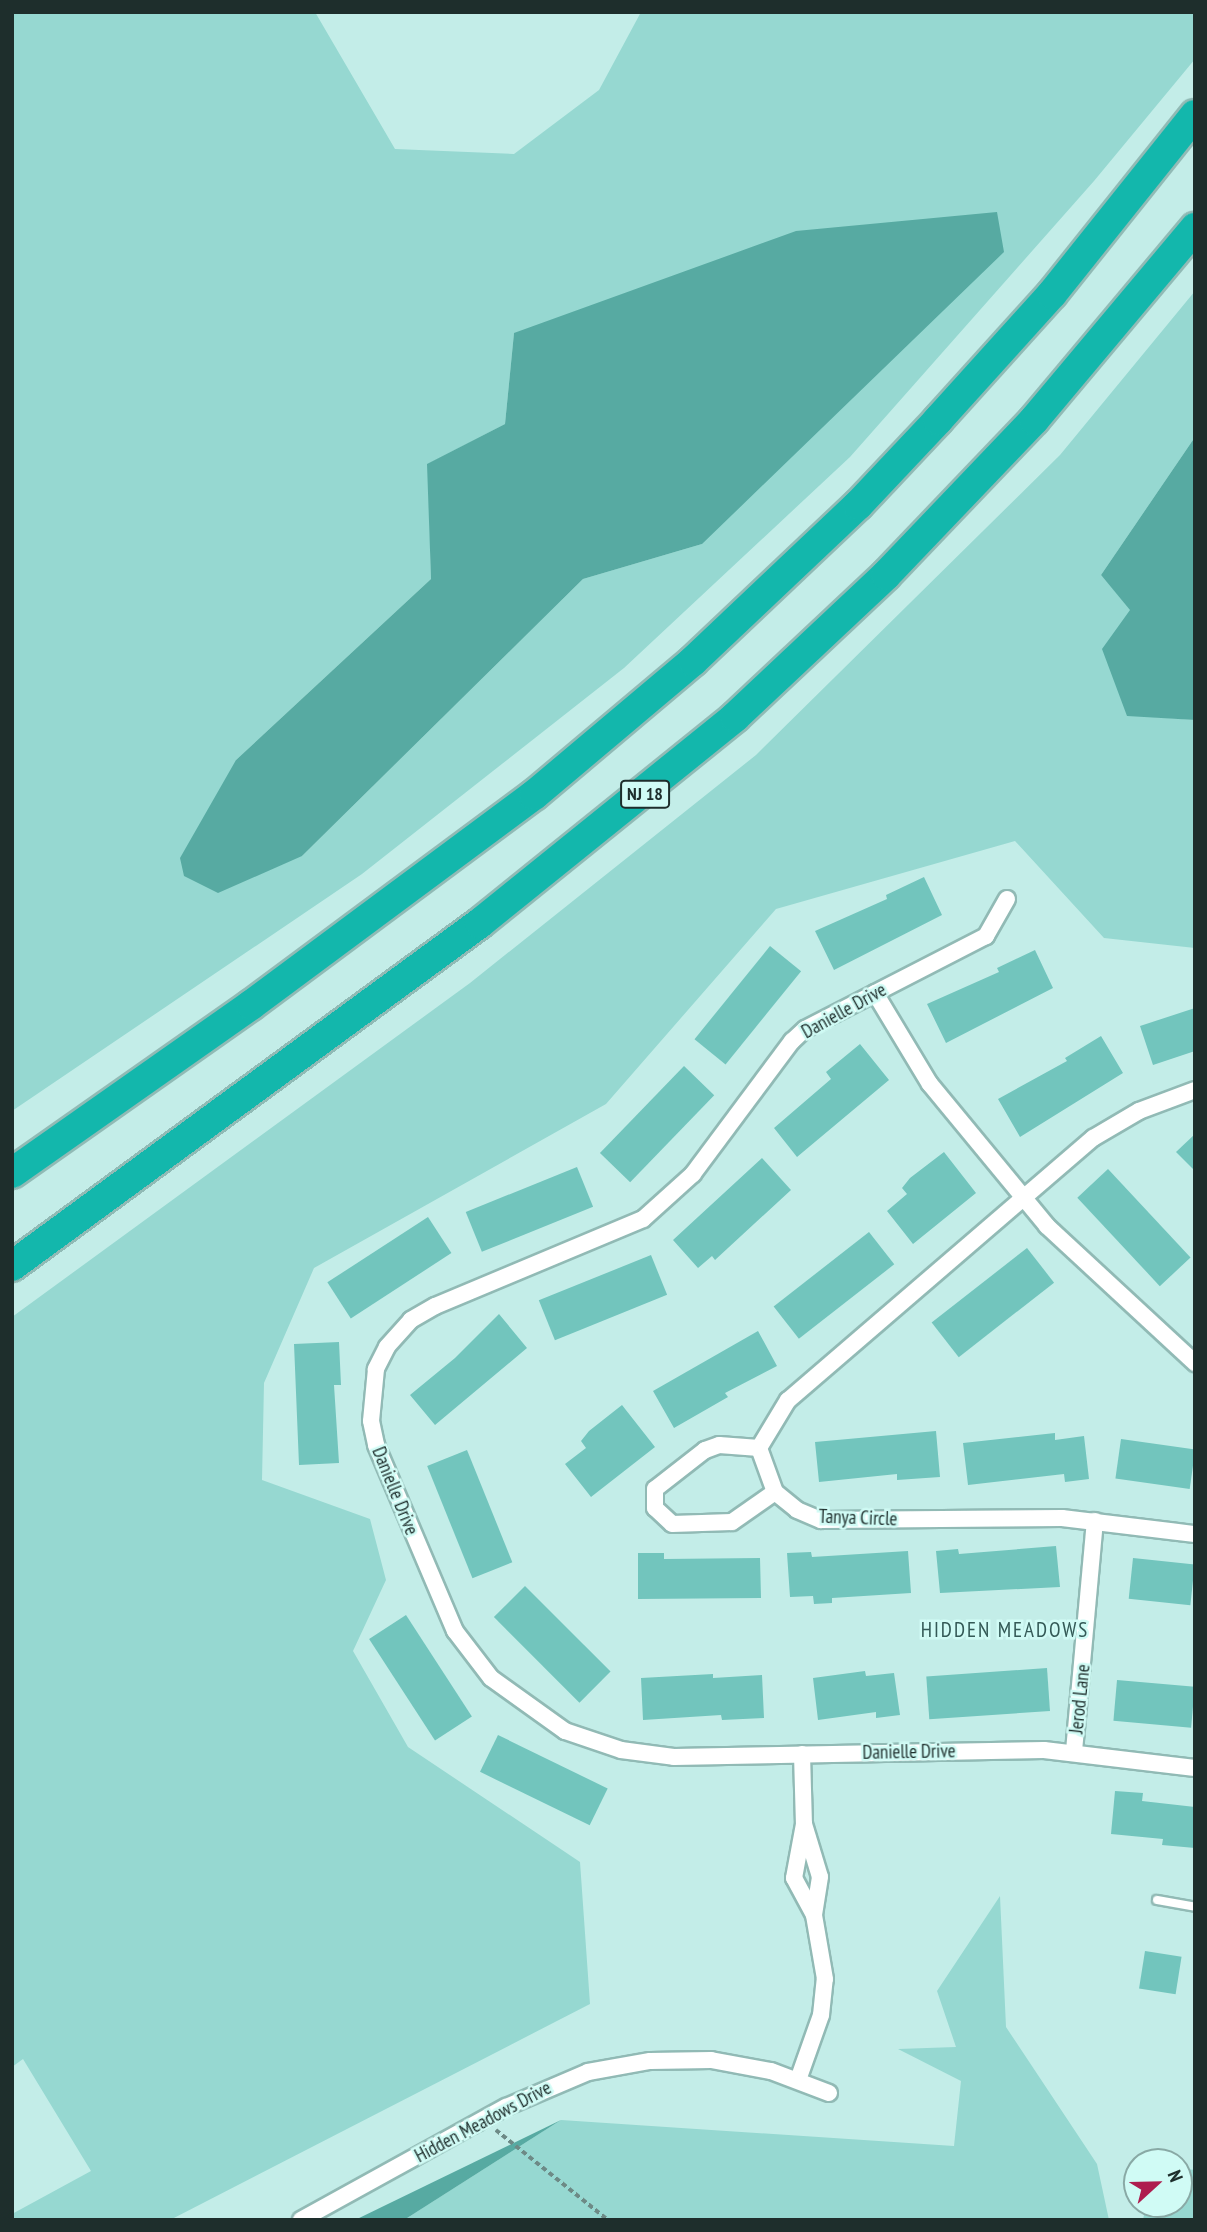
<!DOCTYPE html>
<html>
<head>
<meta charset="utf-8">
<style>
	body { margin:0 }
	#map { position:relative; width:1207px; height:2232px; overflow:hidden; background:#c3ede8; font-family:"PT Sans Narrow",sans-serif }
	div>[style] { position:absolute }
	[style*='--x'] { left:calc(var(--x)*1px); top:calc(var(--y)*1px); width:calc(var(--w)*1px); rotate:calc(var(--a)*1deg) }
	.green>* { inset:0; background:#96d8d1 }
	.water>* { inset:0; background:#57aaa2 }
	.building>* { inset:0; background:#72c5bd; transform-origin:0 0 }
	.path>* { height:3.5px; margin-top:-1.75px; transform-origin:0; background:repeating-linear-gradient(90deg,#6d8a86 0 5px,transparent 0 8.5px) }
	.roads { filter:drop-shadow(2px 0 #91bab5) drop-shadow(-2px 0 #91bab5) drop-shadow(0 2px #91bab5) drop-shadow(0 -2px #91bab5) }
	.lane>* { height:8px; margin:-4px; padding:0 4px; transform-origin:4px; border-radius:4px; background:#fff }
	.street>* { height:16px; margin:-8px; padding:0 8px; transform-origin:8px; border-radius:8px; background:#fff }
	.highway>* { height:30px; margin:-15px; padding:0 15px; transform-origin:15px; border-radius:15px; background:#13b7ac }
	span { translate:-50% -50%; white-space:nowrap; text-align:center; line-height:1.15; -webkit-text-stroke:5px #d0fbf5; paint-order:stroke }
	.shield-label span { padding:2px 5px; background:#d0fbf5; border:2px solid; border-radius:5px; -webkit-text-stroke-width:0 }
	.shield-label { font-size:18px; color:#1e2e2c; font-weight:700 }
	.street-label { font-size:19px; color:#1e2e2c }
	.neighbourhood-label { font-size:21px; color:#345a57; letter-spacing:2px }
	.frame { position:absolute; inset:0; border:14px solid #1e2e2c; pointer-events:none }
	.north { position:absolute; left:1123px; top:2148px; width:70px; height:70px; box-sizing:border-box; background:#d0fbf5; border:2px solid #89a9a5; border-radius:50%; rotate:68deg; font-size:19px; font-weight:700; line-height:28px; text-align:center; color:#1e2e2c }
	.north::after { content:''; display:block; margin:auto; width:24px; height:32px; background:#ae1d4f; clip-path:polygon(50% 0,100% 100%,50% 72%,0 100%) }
</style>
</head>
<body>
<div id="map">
	<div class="green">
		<i style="clip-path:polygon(evenodd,12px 12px,315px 12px,395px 149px,514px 154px,599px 90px,641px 12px,1195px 12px,1195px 59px,1094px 181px,850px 457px,624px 668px,362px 874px,12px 1111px,12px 12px,514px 333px,702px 544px,583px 579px,302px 856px,236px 760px,431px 579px,428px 464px,505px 424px,514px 333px)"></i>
		<i style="clip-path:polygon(1195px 291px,1195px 437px,1101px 575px,1131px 610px,1127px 715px,1195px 720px,1195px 948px,1104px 938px,1015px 841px,776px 909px,606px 1104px,314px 1268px,264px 1383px,262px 1480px,370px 1519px,386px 1580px,353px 1651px,408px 1747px,580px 1862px,590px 2004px,170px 2220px,12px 2220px,12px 2214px,91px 2171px,23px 2059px,12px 2067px,12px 1317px,470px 983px,756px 755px,1060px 455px)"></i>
		<i style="clip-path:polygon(1000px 1896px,1006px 2027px,1097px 2164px,1109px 2220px,404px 2220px,561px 2120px,954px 2146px,961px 2081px,898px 2049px,956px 2047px,937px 1991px)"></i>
		<i style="clip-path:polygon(1179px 2168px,1195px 2170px,1195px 2220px,1143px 2220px,1146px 2204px,1179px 2204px)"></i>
	</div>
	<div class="water">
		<i style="clip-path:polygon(997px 212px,1004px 252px,702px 544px,583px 579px,302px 856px,218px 893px,184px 876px,180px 858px,236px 760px,431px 579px,427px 464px,505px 424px,514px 333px,796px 231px)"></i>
		<i style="clip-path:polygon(1195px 437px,1195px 720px,1127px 716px,1102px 649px,1130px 610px,1101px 575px)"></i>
		<i style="clip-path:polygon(561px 2120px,404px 2220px,355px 2220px)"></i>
	</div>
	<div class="building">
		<i style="clip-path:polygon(924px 877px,942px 915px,834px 970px,815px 931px,887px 899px,886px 895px)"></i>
		<i style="left:770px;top:946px;width:40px;height:120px;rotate:39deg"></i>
		<i style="clip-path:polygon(1035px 950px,1053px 988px,946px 1043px,927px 1004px,999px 972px,997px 968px)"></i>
		<i style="clip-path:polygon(1195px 1008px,1195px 1051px,1153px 1065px,1140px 1026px)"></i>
		<i style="clip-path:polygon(1101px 1036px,1123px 1073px,1020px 1137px,998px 1099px,1067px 1061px,1065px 1058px)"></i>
		<i style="clip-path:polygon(860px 1044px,889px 1080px,797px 1157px,774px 1128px,831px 1079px,826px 1072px)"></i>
		<i style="left:684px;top:1066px;width:42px;height:121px;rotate:44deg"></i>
		<i style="clip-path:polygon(1195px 1134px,1195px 1171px,1176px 1152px)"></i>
		<i style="clip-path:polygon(944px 1152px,976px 1193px,913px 1244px,887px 1211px,907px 1194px,902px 1188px,910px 1178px)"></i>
		<i style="clip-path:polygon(762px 1158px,791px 1190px,715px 1260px,712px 1256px,698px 1268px,673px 1240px)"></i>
		<i style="left:577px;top:1167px;width:43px;height:120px;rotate:68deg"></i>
		<i style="left:1108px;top:1169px;width:121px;height:42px;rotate:47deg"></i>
		<i style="left:428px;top:1217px;width:43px;height:120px;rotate:57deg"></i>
		<i style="left:869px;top:1232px;width:41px;height:121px;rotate:52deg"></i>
		<i style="left:1027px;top:1248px;width:44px;height:121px;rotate:52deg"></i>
		<i style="left:651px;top:1255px;width:43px;height:121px;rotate:68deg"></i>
		<i style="clip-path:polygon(499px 1314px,527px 1348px,435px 1425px,410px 1395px,455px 1358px)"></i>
		<i style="clip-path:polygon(758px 1331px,777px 1366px,725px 1393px,728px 1397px,674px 1428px,653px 1391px)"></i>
		<i style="clip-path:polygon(339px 1342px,341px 1385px,334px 1385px,339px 1463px,299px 1465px,294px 1344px)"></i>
		<i style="clip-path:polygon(622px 1405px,655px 1447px,591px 1497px,565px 1464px,586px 1448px,581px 1441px,589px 1431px)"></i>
		<i style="clip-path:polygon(936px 1431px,940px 1477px,897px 1480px,897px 1474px,819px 1482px,815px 1442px)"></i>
		<i style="clip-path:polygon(1055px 1433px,1055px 1440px,1084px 1436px,1089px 1479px,1065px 1482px,1064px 1474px,968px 1485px,963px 1443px)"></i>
		<i style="left:1121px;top:1439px;width:75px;height:40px;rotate:8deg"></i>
		<i style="left:467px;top:1450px;width:121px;height:43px;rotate:68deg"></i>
		<i style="clip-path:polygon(1056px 1546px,1060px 1587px,940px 1593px,936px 1551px,958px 1549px,959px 1554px)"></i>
		<i style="clip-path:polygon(908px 1551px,911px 1593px,832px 1598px,832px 1603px,814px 1604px,813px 1596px,790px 1597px,787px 1553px,811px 1552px,812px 1557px)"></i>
		<i style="clip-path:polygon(638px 1553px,664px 1553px,664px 1559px,760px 1558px,761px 1598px,638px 1599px)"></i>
		<i style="left:1133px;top:1558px;width:62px;height:41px;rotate:6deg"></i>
		<i style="left:525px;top:1586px;width:121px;height:44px;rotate:45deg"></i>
		<i style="left:406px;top:1615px;width:121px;height:44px;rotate:57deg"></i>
		<i style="left:1047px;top:1668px;width:43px;height:121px;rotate:86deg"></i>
		<i style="clip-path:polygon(865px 1671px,866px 1676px,894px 1673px,900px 1715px,876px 1718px,876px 1712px,818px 1720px,813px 1678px)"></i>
		<i style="clip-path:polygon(713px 1674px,713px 1678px,762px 1675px,764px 1718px,722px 1720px,721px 1715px,643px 1720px,641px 1678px)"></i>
		<i style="left:1117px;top:1680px;width:78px;height:41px;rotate:5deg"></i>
		<i style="left:498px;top:1735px;width:122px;height:41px;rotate:26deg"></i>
		<i style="clip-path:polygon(1115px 1791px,1143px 1793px,1142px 1801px,1195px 1807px,1195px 1848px,1162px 1845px,1163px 1839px,1111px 1834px)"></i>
		<i style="left:1145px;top:1951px;width:37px;height:38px;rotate:9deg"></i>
	</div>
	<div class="path">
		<i style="--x:496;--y:2130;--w:144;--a:38.8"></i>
	</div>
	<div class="roads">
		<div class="lane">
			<i style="--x:1157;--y:1900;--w:39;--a:10"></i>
		</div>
		<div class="street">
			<i style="--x:1007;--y:899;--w:43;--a:119.6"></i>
			<i style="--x:986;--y:936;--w:203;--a:152.8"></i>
			<i style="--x:805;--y:1029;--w:18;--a:137"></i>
			<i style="--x:792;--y:1041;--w:166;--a:126.7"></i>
			<i style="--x:693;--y:1174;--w:67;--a:138"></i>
			<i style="--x:643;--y:1219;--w:225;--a:157.3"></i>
			<i style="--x:435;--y:1306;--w:28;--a:150"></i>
			<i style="--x:411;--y:1320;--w:36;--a:132"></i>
			<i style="--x:387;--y:1347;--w:25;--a:117"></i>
			<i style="--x:376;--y:1369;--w:52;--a:95.5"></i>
			<i style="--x:371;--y:1421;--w:25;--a:78"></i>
			<i style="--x:376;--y:1445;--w:202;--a:67"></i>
			<i style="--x:455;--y:1631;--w:59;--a:52.5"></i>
			<i style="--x:491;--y:1678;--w:91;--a:35.6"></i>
			<i style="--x:565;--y:1731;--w:59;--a:18.7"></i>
			<i style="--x:621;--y:1750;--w:53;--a:7.5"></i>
			<i style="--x:674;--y:1757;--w:370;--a:-1.1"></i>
			<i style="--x:1044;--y:1750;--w:152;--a:6.8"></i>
			<i style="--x:875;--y:993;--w:106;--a:58.9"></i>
			<i style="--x:930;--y:1084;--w:184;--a:50.5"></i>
			<i style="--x:1047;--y:1226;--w:202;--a:42.8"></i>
			<i style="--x:1195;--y:1090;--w:60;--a:159.4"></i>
			<i style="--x:1139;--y:1111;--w:53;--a:149.6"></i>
			<i style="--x:1093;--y:1138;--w:402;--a:139.3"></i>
			<i style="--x:788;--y:1400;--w:56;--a:121.1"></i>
			<i style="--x:759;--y:1448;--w:47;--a:70"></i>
			<i style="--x:775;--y:1492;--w:28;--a:39"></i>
			<i style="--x:797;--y:1510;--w:26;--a:23"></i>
			<i style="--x:821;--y:1520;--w:241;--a:-0.5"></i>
			<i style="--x:1062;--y:1518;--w:134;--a:6.9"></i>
			<i style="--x:759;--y:1448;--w:40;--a:-175.7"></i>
			<i style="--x:719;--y:1445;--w:15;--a:160"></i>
			<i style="--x:705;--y:1450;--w:63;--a:142"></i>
			<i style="--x:655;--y:1489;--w:19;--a:90"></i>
			<i style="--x:655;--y:1508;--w:23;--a:43"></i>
			<i style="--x:672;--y:1524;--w:60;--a:-1.9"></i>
			<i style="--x:732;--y:1522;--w:52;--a:-34.9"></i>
			<i style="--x:1074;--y:1751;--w:231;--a:-84.8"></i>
			<i style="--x:802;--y:1754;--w:70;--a:88.4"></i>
			<i style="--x:804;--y:1824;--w:55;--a:73.2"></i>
			<i style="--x:820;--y:1877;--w:38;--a:99"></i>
			<i style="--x:798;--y:2080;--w:69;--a:-70.5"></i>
			<i style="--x:821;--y:2015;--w:36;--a:-84"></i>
			<i style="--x:825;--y:1979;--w:65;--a:-99.8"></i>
			<i style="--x:814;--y:1915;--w:42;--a:-118.4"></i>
			<i style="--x:794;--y:1878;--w:55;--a:-79.5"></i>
			<i style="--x:301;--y:2220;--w:234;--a:-28.9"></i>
			<i style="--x:506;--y:2107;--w:89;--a:-23.1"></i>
			<i style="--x:588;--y:2072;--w:63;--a:-10.1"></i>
			<i style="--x:650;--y:2061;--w:61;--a:-0.9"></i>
			<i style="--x:711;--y:2060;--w:61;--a:10.4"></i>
			<i style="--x:771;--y:2071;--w:62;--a:20.8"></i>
		</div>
		<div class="highway">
			<i style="--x:12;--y:1173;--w:292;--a:-35.1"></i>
			<i style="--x:251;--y:1005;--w:352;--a:-36.6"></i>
			<i style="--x:534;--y:795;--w:208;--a:-40.1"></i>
			<i style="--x:693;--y:661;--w:227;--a:-43.4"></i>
			<i style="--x:858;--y:505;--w:117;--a:-46.7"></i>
			<i style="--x:938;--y:420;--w:170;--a:-47.9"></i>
			<i style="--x:1052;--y:294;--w:229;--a:-51.4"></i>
			<i style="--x:12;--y:1266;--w:580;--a:-36.24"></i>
			<i style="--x:480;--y:923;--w:328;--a:-38.9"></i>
			<i style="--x:735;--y:717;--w:207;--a:-43.2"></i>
			<i style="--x:886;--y:575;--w:214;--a:-46.3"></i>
			<i style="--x:1034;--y:420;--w:251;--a:-50"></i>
		</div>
	</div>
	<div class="shield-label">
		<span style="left:645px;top:794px">NJ 18</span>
	</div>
	<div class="street-label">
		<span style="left:844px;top:1011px;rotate:-29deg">Danielle Drive</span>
		<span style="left:395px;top:1491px;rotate:68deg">Danielle Drive</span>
		<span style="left:858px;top:1518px;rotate:2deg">Tanya Circle</span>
		<span style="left:1080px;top:1699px;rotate:-84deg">Jerod Lane</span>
		<span style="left:909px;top:1752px;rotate:-1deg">Danielle Drive</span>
		<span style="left:483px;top:2122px;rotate:-28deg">Hidden Meadows Drive</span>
	</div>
	<div class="neighbourhood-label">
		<span style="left:1005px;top:1630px">HIDDEN MEADOWS</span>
	</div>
	<div class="frame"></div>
	<div class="north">N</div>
</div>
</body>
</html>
